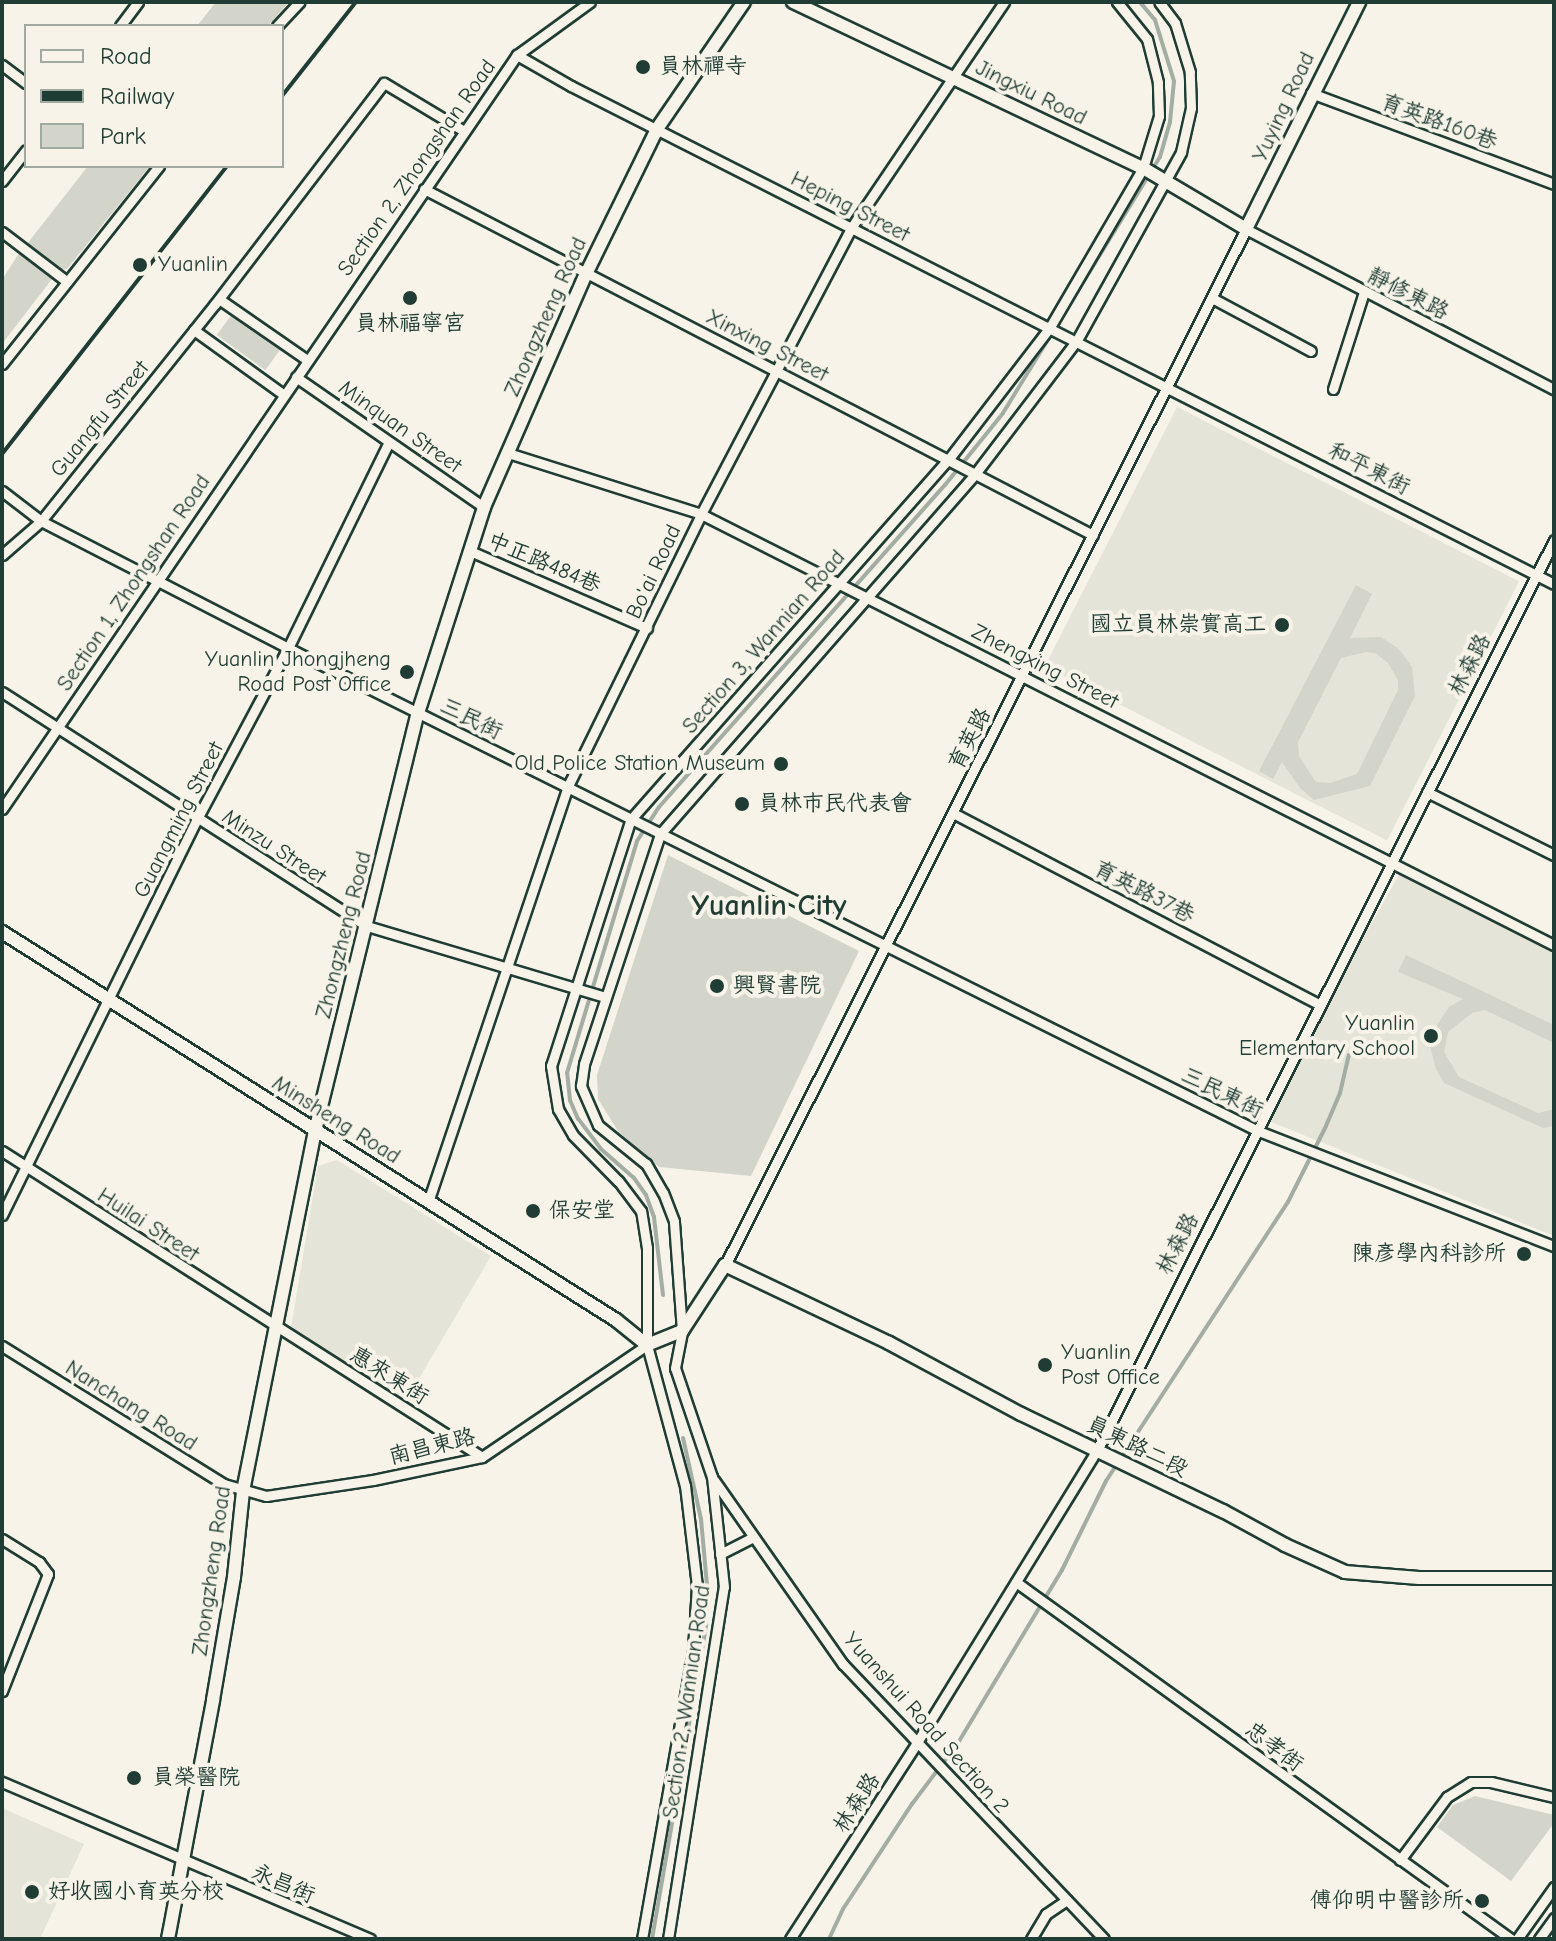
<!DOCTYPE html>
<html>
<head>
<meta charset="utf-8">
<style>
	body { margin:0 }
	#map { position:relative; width:1556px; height:1941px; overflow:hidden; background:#f7f3e8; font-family:"Comic Neue","LXGW WenKai TC",sans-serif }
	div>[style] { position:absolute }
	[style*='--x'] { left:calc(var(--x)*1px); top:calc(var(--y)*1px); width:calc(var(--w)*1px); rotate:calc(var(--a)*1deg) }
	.built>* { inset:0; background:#e5e4d9; transform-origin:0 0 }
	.green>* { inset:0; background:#d3d5ca; transform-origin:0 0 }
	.stream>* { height:4px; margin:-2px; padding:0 2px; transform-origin:2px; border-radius:2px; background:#a4ada3 }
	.roads { filter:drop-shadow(2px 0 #1f3d34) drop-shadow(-2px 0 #1f3d34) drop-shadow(0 2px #1f3d34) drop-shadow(0 -2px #1f3d34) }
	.minor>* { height:9px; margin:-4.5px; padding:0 4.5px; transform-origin:4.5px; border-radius:4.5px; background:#f7f3e8 }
	.tertiary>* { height:12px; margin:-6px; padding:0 6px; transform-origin:6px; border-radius:6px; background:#f7f3e8 }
	.rail>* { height:4px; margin:-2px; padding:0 2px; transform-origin:2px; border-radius:2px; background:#1f3d34 }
	.dots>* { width:22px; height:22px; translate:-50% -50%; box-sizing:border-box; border:4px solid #f7f3e8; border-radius:50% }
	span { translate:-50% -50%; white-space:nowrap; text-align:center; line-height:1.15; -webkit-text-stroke:8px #f7f3e8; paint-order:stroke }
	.poi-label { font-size:22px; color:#1f3d34 }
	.left { translate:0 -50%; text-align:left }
	.right { translate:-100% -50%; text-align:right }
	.street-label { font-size:22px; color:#1f3d34 }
	.district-label { font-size:30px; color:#1f3d34; font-weight:700 }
	.frame { position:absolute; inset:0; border:4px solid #1f3d34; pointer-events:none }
	.legend { position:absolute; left:24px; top:24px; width:260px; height:144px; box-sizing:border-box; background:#f7f3e8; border:2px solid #a1aaa0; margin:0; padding:10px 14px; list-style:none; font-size:24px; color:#1f3d34 }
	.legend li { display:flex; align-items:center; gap:16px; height:40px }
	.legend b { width:40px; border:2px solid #a1aaa0 }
</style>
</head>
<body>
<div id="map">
	<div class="built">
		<i style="left:1177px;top:407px;width:384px;height:291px;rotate:27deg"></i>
		<i style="clip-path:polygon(1399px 875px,1554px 953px,1554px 1236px,1261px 1118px)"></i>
		<i style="clip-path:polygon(337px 1160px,491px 1256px,406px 1401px,291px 1328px,318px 1166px)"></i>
		<i style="clip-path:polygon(2px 1808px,84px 1844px,40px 1939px,2px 1939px)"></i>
	</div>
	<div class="green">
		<i style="clip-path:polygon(216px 2px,289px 2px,268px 26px,197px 26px)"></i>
		<i style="clip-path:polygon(88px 166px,150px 166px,67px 269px,57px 269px,27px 244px)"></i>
		<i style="clip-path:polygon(19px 253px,52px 279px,2px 344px,2px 280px)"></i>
		<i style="left:232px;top:314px;width:60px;height:26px;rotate:36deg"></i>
		<i style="clip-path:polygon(evenodd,1356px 585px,1372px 594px,1350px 638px,1381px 637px,1399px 649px,1412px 667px,1415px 696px,1370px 786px,1314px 800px,1300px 788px,1282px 762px,1273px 779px,1259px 771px,1356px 585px,1366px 652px,1375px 653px,1388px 663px,1398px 680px,1398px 690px,1357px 774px,1330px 783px,1316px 782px,1299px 756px,1298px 742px,1341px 658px,1366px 652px)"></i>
		<i style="clip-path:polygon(668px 855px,859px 951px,751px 1176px,659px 1167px,618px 1131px,598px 1099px,597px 1075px)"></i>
		<i style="clip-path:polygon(1406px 955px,1554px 1025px,1554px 1043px,1485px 1010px,1472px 1013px,1448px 1032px,1444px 1052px,1459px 1077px,1538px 1113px,1554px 1109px,1554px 1126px,1543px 1128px,1444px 1083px,1436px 1069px,1430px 1046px,1432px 1033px,1449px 1007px,1463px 999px,1398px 972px)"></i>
		<i style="clip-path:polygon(1475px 1796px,1554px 1815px,1554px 1823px,1511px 1881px,1437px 1827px,1453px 1805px)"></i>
	</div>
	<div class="stream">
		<i style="--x:663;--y:1295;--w:79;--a:-96.6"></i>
		<i style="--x:654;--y:1217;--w:23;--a:-110"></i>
		<i style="--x:646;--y:1195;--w:21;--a:-125"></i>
		<i style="--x:634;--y:1178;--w:44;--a:-138.7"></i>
		<i style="--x:601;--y:1149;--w:38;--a:-127"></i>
		<i style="--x:578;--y:1119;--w:21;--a:-113"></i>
		<i style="--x:570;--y:1100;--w:27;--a:-96"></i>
		<i style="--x:567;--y:1073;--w:242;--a:-73.2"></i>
		<i style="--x:637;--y:841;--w:40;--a:-57.1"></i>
		<i style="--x:659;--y:807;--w:431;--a:-48.4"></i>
		<i style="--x:945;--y:485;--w:92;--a:-51.1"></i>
		<i style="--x:1003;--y:413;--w:300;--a:-58.5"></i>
		<i style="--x:1160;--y:157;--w:36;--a:-74"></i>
		<i style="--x:1170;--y:122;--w:41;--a:-84.4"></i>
		<i style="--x:1174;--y:81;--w:64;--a:-107.3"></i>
		<i style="--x:1155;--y:20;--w:23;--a:-130"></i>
		<i style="--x:652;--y:1939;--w:319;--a:-80.2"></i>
		<i style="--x:706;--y:1625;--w:40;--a:-88.6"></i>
		<i style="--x:707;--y:1585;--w:66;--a:-95.2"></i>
		<i style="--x:701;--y:1519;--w:83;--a:-102.5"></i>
		<i style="--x:829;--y:1939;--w:33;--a:-65"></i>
		<i style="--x:843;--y:1909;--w:126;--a:-56.7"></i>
		<i style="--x:912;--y:1804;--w:76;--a:-53"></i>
		<i style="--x:958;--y:1743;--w:202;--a:-59"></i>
		<i style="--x:1062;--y:1570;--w:99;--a:-63.7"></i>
		<i style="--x:1106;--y:1481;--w:333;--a:-56.9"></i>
		<i style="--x:1288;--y:1202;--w:85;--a:-63.4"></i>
		<i style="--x:1326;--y:1126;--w:36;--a:-67"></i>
		<i style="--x:1340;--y:1093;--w:39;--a:-77"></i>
	</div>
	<div class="roads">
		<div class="minor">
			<i style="--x:120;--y:26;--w:30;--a:-53"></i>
			<i style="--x:277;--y:26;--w:33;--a:-47"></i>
			<i style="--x:517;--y:55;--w:62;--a:29.9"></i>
			<i style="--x:571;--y:86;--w:1102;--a:26.87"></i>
			<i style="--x:2;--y:65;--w:30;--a:37"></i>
			<i style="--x:1311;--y:93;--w:259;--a:20.5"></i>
			<i style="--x:2;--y:181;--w:39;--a:-52"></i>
			<i style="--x:424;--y:189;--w:753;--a:27.35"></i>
			<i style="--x:2;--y:232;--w:81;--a:37.4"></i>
			<i style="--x:1212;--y:298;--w:112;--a:28.2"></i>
			<i style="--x:219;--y:299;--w:107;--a:34.7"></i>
			<i style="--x:194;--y:330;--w:111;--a:35.8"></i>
			<i style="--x:2;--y:364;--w:253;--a:-51.6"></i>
			<i style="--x:296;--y:377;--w:229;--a:34.7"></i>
			<i style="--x:1333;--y:389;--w:102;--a:-72.3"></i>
			<i style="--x:508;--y:453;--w:202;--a:17.5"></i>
			<i style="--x:701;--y:514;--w:956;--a:26.81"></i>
			<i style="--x:2;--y:491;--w:49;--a:37.6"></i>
			<i style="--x:41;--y:521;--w:278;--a:27.2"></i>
			<i style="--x:288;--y:648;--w:1081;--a:26.47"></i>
			<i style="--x:1256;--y:1130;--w:320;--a:21.3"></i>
			<i style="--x:470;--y:551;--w:193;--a:23.5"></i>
			<i style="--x:2;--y:555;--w:52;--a:-41.1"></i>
			<i style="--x:41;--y:521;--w:278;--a:-51.3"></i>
			<i style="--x:215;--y:304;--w:278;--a:-52.6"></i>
			<i style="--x:384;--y:83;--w:93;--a:31"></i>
			<i style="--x:2;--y:692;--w:434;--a:32.7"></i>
			<i style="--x:367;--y:926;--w:248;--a:16.6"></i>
			<i style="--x:1427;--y:792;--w:142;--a:26.4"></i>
			<i style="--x:2;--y:809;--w:913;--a:-55.67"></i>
			<i style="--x:517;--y:55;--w:90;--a:-36"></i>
			<i style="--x:953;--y:813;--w:413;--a:27.6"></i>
			<i style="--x:2;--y:1151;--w:569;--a:32.52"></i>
			<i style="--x:428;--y:1202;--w:439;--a:-71.4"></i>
			<i style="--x:568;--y:786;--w:303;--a:-63.9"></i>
			<i style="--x:701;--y:514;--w:323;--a:-62.3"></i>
			<i style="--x:851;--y:228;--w:273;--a:-55.9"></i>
			<i style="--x:2;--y:1215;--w:441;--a:-63.8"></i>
			<i style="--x:197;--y:819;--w:194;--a:-62"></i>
			<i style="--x:288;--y:648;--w:229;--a:-63.9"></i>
			<i style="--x:725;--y:1265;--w:1160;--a:-63.3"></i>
			<i style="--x:1246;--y:229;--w:347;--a:27.5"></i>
			<i style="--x:2;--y:1346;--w:261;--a:31.9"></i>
			<i style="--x:224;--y:1484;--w:44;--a:15.9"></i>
			<i style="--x:266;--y:1496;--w:108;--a:-8.5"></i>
			<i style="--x:373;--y:1480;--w:111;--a:-11.9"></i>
			<i style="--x:482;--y:1457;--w:199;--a:-34.2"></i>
			<i style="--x:714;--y:1480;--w:225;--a:55"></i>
			<i style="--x:843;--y:1664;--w:379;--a:46.5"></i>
			<i style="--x:2;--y:1539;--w:44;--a:31.9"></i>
			<i style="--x:39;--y:1562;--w:15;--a:53"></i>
			<i style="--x:48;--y:1574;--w:126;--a:111.5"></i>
			<i style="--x:720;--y:1554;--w:37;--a:-27"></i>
			<i style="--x:1016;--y:1582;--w:610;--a:35.8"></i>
			<i style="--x:2;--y:1782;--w:400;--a:23.1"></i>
			<i style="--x:1400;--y:1860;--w:79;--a:-53.3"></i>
			<i style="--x:1447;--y:1797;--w:28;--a:-32"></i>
			<i style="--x:1471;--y:1782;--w:20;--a:0"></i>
			<i style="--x:1491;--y:1782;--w:65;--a:13.4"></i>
			<i style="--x:642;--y:1939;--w:294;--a:-80"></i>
			<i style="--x:693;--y:1649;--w:63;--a:-86.4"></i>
			<i style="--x:697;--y:1586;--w:101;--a:-96.8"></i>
			<i style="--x:685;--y:1486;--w:146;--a:-105.1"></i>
			<i style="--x:647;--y:1345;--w:97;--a:-90"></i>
			<i style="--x:647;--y:1248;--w:37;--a:-99"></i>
			<i style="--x:641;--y:1211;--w:38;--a:-127"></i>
			<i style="--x:618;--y:1181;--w:64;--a:-134.4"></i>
			<i style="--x:573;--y:1135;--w:30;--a:-120"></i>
			<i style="--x:558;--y:1109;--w:44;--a:-99.2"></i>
			<i style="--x:551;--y:1066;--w:260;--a:-72.1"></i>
			<i style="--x:631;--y:819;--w:479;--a:-48.6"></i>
			<i style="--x:948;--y:460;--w:168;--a:-52.5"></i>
			<i style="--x:1050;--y:327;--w:184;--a:-59.7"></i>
			<i style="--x:1143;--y:168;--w:54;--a:-72.9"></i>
			<i style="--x:1159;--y:116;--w:34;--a:-92"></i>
			<i style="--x:1158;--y:82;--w:44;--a:-104.3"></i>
			<i style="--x:1147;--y:39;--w:48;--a:-129"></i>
			<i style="--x:668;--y:1939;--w:356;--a:-81"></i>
			<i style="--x:724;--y:1587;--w:111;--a:-96.2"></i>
			<i style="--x:712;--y:1477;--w:115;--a:-108.7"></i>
			<i style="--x:675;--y:1368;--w:38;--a:-79"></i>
			<i style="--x:682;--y:1331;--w:110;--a:-94.2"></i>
			<i style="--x:674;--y:1221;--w:30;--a:-111"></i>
			<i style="--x:663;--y:1193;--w:34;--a:-120"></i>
			<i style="--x:646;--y:1164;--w:62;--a:-140.9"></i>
			<i style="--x:598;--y:1125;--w:43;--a:-113.6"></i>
			<i style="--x:581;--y:1086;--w:22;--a:-82"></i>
			<i style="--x:584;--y:1064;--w:242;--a:-71.7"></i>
			<i style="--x:660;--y:834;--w:478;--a:-48.8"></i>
			<i style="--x:975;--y:474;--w:168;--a:-52.7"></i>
			<i style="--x:1077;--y:340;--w:215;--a:-61"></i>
			<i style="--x:1181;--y:152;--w:45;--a:-77.2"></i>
			<i style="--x:1191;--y:108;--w:36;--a:-92"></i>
			<i style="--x:1190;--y:72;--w:51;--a:-107"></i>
			<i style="--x:1175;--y:23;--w:26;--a:-127"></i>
			<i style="--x:790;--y:1939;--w:232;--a:-57.1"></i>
			<i style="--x:916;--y:1744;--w:345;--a:-58.4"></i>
			<i style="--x:1097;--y:1450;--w:1018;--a:-63.33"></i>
			<i style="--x:1031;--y:1939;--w:29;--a:-59"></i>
			<i style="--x:1046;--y:1914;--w:25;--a:-34"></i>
			<i style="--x:1517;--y:1939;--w:64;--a:-54.6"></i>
			<i style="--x:1539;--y:1939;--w:26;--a:-54"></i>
		</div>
		<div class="tertiary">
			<i style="--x:793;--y:2;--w:387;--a:25.4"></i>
			<i style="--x:1143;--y:168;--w:120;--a:30.6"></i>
			<i style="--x:1246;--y:229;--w:254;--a:-63.5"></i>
			<i style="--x:2;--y:932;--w:726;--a:32.29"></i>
			<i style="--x:616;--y:1320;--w:40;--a:39"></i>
			<i style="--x:647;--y:1345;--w:38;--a:-22"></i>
			<i style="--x:682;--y:1331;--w:79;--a:-56.9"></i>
			<i style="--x:725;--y:1265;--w:182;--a:25.4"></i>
			<i style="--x:889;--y:1343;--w:150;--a:28.3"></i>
			<i style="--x:1021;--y:1414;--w:224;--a:25.7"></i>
			<i style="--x:1223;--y:1511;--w:71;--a:28.7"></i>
			<i style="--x:1285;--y:1545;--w:66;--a:24.2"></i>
			<i style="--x:1345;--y:1572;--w:74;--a:4.6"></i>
			<i style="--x:1419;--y:1578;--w:135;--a:0"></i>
			<i style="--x:168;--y:1939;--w:243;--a:-79.3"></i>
			<i style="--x:213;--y:1700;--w:125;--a:-80.3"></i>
			<i style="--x:234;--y:1577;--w:86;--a:-84"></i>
			<i style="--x:243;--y:1491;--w:367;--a:-78.7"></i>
			<i style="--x:315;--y:1131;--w:431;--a:-76.2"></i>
			<i style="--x:418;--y:713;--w:216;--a:-72.2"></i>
			<i style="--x:484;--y:507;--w:254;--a:-66.4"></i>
			<i style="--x:586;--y:274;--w:161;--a:-63.9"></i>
			<i style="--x:657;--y:129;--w:154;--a:-55.6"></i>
		</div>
	</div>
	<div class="rail">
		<i style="--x:282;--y:96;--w:120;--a:-51.8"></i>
		<i style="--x:2;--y:454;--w:365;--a:-52"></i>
	</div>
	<div class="dots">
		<i style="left:643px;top:67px;background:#1f3d34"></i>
		<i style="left:140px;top:265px;background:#1f3d34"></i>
		<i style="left:410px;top:298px;background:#1f3d34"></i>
		<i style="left:1282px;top:625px;background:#1f3d34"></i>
		<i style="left:407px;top:672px;background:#1f3d34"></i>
		<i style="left:781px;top:764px;background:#1f3d34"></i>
		<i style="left:742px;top:804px;background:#1f3d34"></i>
		<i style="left:717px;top:986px;background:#1f3d34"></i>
		<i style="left:1431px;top:1036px;background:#1f3d34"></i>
		<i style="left:533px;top:1211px;background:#1f3d34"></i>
		<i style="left:1524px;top:1254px;background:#1f3d34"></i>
		<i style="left:1045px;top:1365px;background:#1f3d34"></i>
		<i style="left:134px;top:1778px;background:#1f3d34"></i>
		<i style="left:32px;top:1892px;background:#1f3d34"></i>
		<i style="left:1482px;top:1901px;background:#1f3d34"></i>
	</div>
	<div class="poi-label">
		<span class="left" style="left:659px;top:67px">員林禪寺</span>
		<span class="left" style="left:158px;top:265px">Yuanlin</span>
		<span style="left:410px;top:324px">員林福寧宮</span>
		<span class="right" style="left:1266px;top:625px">國立員林崇實高工</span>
		<span class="right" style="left:391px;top:672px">Yuanlin Jhongjheng<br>Road Post Office</span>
		<span class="right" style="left:765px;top:764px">Old Police Station Museum</span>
		<span class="left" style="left:758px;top:804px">員林市民代表會</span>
		<span class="left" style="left:733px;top:986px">興賢書院</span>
		<span class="right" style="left:1415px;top:1036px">Yuanlin<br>Elementary School</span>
		<span class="left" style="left:549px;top:1211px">保安堂</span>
		<span class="right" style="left:1506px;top:1254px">陳彥學內科診所</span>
		<span class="left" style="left:1061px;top:1365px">Yuanlin<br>Post Office</span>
		<span class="left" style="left:152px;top:1778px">員榮醫院</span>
		<span class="left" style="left:48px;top:1892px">好收國小育英分校</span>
		<span class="right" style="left:1464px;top:1901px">傅仰明中醫診所</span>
	</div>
	<div class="street-label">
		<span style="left:1031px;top:93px;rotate:26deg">Jingxiu Road</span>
		<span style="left:1284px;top:107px;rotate:-65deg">Yuying Road</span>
		<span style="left:1439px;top:122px;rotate:20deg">育英路160巷</span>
		<span style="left:417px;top:168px;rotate:-55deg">Section 2, Zhongshan Road</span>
		<span style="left:850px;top:207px;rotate:27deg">Heping Street</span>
		<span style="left:1408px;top:294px;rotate:27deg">靜修東路</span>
		<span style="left:546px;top:317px;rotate:-66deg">Zhongzheng Road</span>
		<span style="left:767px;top:346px;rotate:27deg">Xinxing Street</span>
		<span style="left:100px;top:419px;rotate:-51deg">Guangfu Street</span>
		<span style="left:400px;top:427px;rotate:35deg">Minquan Street</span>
		<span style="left:1369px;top:469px;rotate:27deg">和平東街</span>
		<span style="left:544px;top:563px;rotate:23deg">中正路484巷</span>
		<span style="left:654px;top:572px;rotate:-65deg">Bo'ai Road</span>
		<span style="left:134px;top:583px;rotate:-56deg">Section 1, Zhongshan Road</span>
		<span style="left:764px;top:642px;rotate:-49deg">Section 3, Wannian Road</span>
		<span style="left:1470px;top:665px;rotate:-63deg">林森路</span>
		<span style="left:1045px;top:667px;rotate:27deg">Zhengxing Street</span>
		<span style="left:471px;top:719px;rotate:26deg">三民街</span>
		<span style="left:970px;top:739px;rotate:-63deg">育英路</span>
		<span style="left:179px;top:820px;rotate:-63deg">Guangming Street</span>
		<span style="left:274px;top:847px;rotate:33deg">Minzu Street</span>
		<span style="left:1144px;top:892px;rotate:27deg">育英路37巷</span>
		<span style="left:344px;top:935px;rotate:-76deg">Zhongzheng Road</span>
		<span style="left:1222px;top:1093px;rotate:26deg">三民東街</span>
		<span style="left:336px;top:1120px;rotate:32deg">Minsheng Road</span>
		<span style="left:148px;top:1225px;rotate:33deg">Huilai Street</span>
		<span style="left:1178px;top:1244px;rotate:-63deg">林森路</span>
		<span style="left:389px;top:1376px;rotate:32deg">惠來東街</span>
		<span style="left:131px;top:1406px;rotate:32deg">Nanchang Road</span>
		<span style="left:432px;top:1447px;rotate:-14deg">南昌東路</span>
		<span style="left:1137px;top:1447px;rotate:26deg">員東路二段</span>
		<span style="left:212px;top:1571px;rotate:-82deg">Zhongzheng Road</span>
		<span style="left:687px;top:1702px;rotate:-82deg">Section 2, Wannian Road</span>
		<span style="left:926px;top:1723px;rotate:48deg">Yuanshui Road Section 2</span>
		<span style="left:1274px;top:1747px;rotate:37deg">忠孝街</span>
		<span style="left:857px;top:1803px;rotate:-57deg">林森路</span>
		<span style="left:283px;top:1884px;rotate:23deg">永昌街</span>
	</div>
	<div class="district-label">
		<span style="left:769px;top:906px">Yuanlin City</span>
	</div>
	<div class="frame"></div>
	<ul class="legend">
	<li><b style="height:10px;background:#f7f3e8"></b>Road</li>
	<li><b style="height:10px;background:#1f3d34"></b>Railway</li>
	<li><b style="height:22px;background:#d3d5ca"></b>Park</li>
	</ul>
</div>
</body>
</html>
